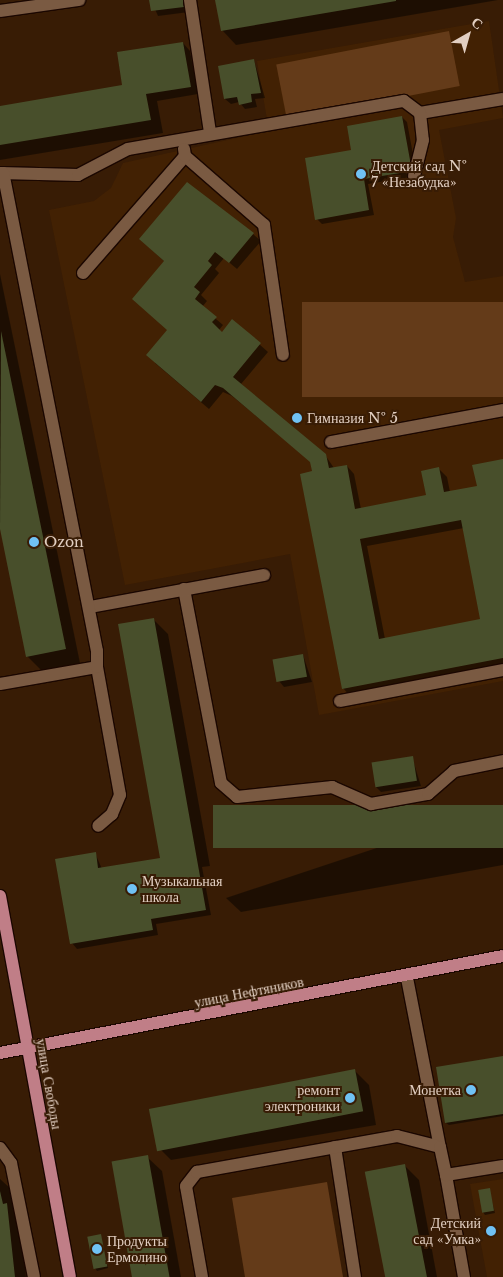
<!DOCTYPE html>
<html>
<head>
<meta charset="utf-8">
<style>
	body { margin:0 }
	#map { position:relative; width:503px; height:1277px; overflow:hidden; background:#381c05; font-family:"Libre Baskerville",serif }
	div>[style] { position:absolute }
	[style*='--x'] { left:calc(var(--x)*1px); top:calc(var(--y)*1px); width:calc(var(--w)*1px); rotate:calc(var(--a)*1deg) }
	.built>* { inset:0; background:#422103 }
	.green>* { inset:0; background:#643b19; transform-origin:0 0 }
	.shadow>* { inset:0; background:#0007 }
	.building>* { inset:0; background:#484f2b; transform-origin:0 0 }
	.roads { filter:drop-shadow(1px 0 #1b0700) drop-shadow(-1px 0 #1b0700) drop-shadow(0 1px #1b0700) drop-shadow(0 -1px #1b0700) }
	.minor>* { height:12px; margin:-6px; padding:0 6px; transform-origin:6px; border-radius:6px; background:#7a5a42 }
	.major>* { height:12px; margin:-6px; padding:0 6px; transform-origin:6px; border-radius:6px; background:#c07e87 }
	.dots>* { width:14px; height:14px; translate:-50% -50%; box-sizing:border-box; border:2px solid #381c05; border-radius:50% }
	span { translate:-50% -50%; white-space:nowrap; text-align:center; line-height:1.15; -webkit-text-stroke:4px #381c05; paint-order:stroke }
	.poi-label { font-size:14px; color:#e2cfc2 }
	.left { translate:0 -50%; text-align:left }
	.right { translate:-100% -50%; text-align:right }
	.street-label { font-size:14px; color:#e2cfc2 }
	.north { position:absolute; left:443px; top:10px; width:50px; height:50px; -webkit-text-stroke:4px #381c05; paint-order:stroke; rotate:38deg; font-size:14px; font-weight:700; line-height:20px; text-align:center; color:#e2cfc2 }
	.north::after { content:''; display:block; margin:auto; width:18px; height:22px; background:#e2cfc2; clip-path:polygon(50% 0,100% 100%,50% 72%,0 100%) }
</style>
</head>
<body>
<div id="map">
	<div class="built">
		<i style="clip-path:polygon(489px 21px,503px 118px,439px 130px,456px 218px,453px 237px,465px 282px,503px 276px,503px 681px,319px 715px,290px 554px,125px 585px,49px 210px,94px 201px,111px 188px,123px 163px,269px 131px,257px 61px)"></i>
		<i style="clip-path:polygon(503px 1179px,503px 1277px,487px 1277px,470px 1184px)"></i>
	</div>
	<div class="green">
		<i style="left:449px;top:31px;width:56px;height:176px;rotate:79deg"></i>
		<i style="left:503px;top:302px;width:95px;height:201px;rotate:90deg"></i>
		<i style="clip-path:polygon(327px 1182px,343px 1277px,245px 1277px,232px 1198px)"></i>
	</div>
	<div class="shadow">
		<i style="clip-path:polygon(151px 0,187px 0,189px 12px,158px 16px)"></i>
		<i style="clip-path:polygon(216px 0,498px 0,236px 45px,222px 30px)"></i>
		<i style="clip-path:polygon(183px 43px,190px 51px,198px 94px,157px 101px,163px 133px,0 160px,0 107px,125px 86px)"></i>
		<i style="clip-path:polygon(254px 60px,265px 98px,255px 99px,257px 107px,245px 109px,239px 102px,231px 104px,225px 99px,219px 67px)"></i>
		<i style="clip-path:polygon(402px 117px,407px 122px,417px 176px,368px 184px,374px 215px,322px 224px,317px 219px)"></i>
		<i style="clip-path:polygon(evenodd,253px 234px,261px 241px,237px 269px,224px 258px,215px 269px,219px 273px,201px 295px,207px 301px,202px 307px,223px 325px,219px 330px,222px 333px,233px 321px,268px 352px,241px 384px,325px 455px,334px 468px,347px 466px,354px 474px,361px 509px,427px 496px,439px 469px,447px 477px,450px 492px,478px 487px,503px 460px,503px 667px,350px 696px,343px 688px,312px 462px,232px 396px,223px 392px,209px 409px,155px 363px,169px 330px,133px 299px,165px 262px,140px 239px,253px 234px,464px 528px,482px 620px,385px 639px,367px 546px,464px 528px)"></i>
		<i style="clip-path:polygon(0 274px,80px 663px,42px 671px,27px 656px,0 523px)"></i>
		<i style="clip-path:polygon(153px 619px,168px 634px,210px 866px,202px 867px,211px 915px,156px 924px,158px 935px,77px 949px,72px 943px,95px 853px,102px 869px,161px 859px)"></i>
		<i style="clip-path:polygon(303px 655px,312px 682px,284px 687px,279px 681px)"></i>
		<i style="clip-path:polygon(412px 757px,421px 786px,381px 792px,376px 787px)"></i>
		<i style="clip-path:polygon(503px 806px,503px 865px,241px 912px,226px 898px)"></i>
		<i style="clip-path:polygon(503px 1057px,503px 1116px,449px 1125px,446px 1123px)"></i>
		<i style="clip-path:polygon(355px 1071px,369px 1085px,376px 1125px,171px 1160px,157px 1146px)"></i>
		<i style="clip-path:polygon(147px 1157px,162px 1171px,181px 1277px,134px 1277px)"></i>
		<i style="clip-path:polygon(404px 1165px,419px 1180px,437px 1277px,385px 1277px)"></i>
		<i style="clip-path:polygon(0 1179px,11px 1189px,20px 1217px,26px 1277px,0 1277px)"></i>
		<i style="clip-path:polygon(489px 1190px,495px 1213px,485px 1215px,483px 1212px)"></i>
		<i style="clip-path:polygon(100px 1235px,108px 1268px,97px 1271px,95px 1268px)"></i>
	</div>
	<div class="building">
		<i style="clip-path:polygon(149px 0,183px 0,184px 7px,151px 11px)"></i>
		<i style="clip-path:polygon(215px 0,396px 0,396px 1px,221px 31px)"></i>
		<i style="clip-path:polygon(183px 42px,191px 87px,146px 94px,151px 120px,0 145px,0 106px,122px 85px,117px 52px)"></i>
		<i style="clip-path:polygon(254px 59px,261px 93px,251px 94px,252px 102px,239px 105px,237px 97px,224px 99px,218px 66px)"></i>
		<i style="clip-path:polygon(402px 116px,412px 171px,364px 179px,369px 210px,315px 220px,305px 158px,351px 150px,347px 126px)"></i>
		<i style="clip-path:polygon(evenodd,187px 182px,254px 233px,229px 263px,215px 252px,208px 261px,212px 265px,194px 287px,200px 292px,195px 299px,217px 317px,212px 322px,222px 332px,232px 319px,261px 343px,233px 377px,326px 454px,329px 468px,347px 465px,355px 509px,426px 495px,421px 471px,439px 467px,444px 492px,477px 486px,472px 465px,503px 459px,503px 658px,342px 689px,300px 474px,312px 471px,310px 462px,223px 388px,215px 385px,201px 402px,146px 355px,167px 330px,132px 299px,164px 261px,139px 239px,187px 182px,461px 520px,480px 619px,379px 639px,360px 539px,461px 520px)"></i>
		<i style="clip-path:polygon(1px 331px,66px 649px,26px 657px,0 529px)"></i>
		<i style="clip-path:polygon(154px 618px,206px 910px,151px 919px,153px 930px,70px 944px,55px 859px,96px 852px,98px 868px,160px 858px,118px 624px)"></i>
		<i style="left:303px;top:654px;width:23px;height:31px;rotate:80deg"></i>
		<i style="left:413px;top:756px;width:25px;height:42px;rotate:81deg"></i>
		<i style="left:503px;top:805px;width:43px;height:290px;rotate:90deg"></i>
		<i style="clip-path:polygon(503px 1056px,503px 1114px,445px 1123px,436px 1067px)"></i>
		<i style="left:355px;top:1069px;width:43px;height:210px;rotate:79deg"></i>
		<i style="left:148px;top:1155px;width:124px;height:37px;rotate:80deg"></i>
		<i style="left:405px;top:1164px;width:115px;height:41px;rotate:79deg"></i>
		<i style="left:490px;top:1188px;width:23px;height:12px;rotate:80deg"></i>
		<i style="clip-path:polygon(0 1191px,3px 1204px,7px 1203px,15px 1277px,0 1277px)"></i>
		<i style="left:101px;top:1234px;width:33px;height:14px;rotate:79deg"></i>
	</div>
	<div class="roads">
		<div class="minor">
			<i style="--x:190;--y:0;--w:134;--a:81.4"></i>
			<i style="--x:0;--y:11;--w:80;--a:-7.9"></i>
			<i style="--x:420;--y:113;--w:84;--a:-9.6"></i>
			<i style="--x:185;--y:156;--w:105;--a:41.1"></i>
			<i style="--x:264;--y:225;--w:131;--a:81.7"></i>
			<i style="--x:0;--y:173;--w:78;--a:1.5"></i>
			<i style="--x:78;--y:175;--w:56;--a:-27.5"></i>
			<i style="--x:128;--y:149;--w:280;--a:-9.9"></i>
			<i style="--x:404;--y:101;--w:20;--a:37"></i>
			<i style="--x:420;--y:113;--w:27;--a:84"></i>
			<i style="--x:423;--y:140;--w:37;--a:104"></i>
			<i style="--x:83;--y:273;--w:155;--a:-48.9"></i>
			<i style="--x:185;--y:156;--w:7;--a:-98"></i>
			<i style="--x:331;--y:442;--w:175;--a:-10.5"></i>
			<i style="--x:184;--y:589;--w:197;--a:79.2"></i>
			<i style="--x:221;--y:783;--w:21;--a:41"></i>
			<i style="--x:237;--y:797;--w:96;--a:-6"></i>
			<i style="--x:332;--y:787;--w:43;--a:23.6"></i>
			<i style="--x:371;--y:804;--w:58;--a:-10"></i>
			<i style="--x:428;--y:794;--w:35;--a:-41"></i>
			<i style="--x:454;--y:771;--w:50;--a:-11.5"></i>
			<i style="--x:90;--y:607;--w:177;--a:-10.4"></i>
			<i style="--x:97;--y:667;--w:130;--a:79.8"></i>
			<i style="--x:120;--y:795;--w:21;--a:113"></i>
			<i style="--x:112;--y:814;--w:18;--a:139"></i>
			<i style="--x:0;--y:684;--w:98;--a:-9.9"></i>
			<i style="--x:97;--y:667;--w:16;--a:-90"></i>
			<i style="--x:97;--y:651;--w:487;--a:-101.1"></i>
			<i style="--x:340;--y:701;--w:166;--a:-10.8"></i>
			<i style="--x:407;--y:978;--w:172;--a:79"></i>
			<i style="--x:335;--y:1147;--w:132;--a:81.3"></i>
			<i style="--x:0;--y:1148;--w:19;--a:54"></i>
			<i style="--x:11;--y:1163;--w:116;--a:78.6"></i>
			<i style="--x:446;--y:1175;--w:104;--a:80"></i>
			<i style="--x:202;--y:1277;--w:92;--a:-100"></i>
			<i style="--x:186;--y:1186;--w:18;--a:-52"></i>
			<i style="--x:197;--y:1172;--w:203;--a:-10.2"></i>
			<i style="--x:397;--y:1136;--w:44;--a:14.3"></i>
			<i style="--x:440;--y:1147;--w:29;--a:78"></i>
			<i style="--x:446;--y:1175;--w:58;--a:-9"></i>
		</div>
		<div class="major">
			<i style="--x:0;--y:896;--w:387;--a:79.6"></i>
			<i style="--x:0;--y:1053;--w:512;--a:-10.92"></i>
		</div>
	</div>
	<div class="dots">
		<i style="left:361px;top:174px;background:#70c2f4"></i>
		<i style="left:297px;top:418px;background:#70c2f4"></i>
		<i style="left:34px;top:542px;background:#70c2f4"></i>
		<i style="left:132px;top:889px;background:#70c2f4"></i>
		<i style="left:471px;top:1090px;background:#70c2f4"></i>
		<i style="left:350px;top:1098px;background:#70c2f4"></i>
		<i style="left:491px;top:1231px;background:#70c2f4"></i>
		<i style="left:97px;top:1249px;background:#70c2f4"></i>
	</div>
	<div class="poi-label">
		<span class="left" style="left:371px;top:174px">Детский сад №<br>7 «Незабудка»</span>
		<span class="left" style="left:307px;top:418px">Гимназия № 5</span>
		<span class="left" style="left:44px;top:542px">Ozon</span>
		<span class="left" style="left:142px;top:889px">Музыкальная<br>школа</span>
		<span class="right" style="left:340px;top:1098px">ремонт<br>электроники</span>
		<span class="right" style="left:461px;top:1090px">Монетка</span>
		<span class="right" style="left:481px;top:1231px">Детский<br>сад «Умка»</span>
		<span class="left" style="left:107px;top:1249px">Продукты<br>Ермолино</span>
	</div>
	<div class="street-label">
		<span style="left:249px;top:992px;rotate:-11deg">улица Нефтяников</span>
		<span style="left:49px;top:1084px;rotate:80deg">улица Свободы</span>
	</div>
	<div class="north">С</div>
</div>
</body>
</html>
